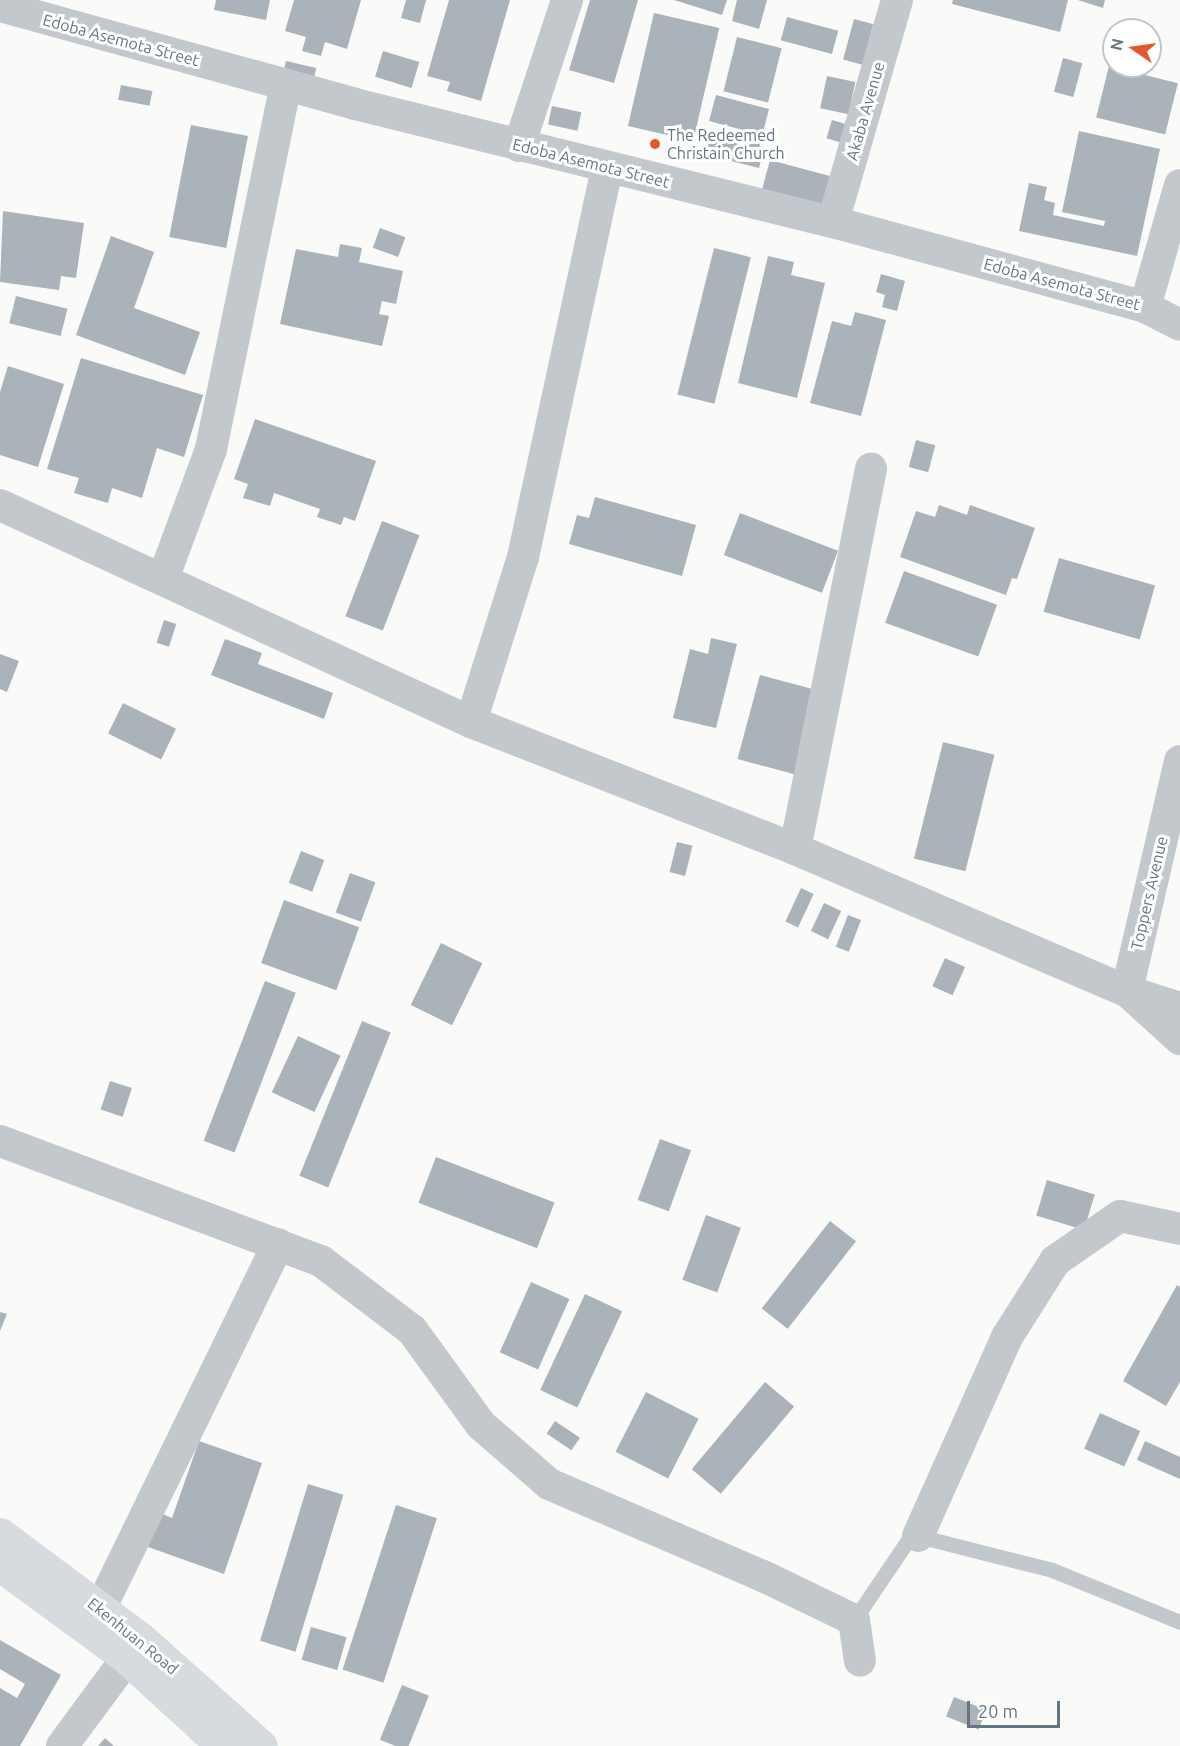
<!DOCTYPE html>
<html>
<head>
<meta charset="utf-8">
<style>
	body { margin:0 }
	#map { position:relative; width:1180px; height:1746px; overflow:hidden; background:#fafaf8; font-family:Ubuntu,sans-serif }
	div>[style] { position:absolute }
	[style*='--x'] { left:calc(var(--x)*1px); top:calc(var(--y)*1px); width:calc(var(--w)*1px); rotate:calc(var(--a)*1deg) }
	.building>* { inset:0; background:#aab3b9; transform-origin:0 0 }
	.service>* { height:15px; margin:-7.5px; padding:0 7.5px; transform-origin:7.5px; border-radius:7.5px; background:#c3c8cc }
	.minor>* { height:32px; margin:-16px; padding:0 16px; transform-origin:16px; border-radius:16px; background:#c3c8cc }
	.secondary>* { height:33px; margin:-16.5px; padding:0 16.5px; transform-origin:16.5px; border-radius:16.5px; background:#d6dbdf }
	.dots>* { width:16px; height:16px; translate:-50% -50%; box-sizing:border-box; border:3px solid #fff; border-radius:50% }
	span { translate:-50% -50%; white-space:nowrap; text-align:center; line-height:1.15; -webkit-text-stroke:6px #fff; paint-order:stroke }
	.street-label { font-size:16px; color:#657683 }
	.poi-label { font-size:16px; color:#657683 }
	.left { translate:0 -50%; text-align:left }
	.north { position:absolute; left:1102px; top:18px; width:60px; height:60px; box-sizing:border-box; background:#fff; border:2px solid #c1c8cd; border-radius:50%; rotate:283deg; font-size:16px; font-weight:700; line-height:24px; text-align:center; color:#657683 }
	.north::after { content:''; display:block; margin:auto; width:21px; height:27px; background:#e4572e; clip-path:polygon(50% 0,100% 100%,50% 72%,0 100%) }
	.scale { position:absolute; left:967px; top:1701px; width:93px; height:27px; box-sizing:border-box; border:3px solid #657683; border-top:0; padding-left:8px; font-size:18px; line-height:21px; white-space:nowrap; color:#657683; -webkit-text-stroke:4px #fff; paint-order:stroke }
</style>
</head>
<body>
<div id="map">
	<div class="building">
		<i style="clip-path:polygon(216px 0,270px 0,266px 20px,214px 10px)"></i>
		<i style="clip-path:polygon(294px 0,361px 0,347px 49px,325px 42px,321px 56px,302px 51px,306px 37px,285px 31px)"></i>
		<i style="clip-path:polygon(406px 0,426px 0,420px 23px,401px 18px)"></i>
		<i style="clip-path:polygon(449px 0,510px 0,481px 101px,447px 91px,450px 82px,427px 76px)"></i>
		<i style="clip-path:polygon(590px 0,638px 0,614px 83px,569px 70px)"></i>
		<i style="clip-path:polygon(674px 0,727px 0,722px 15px)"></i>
		<i style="clip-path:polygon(737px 0,767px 0,759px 29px,732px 21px)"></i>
		<i style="clip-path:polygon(953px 0,1068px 0,1060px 32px,952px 4px)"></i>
		<i style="clip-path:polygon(1078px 0,1105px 0,1103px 8px)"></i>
		<i style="left:654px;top:13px;width:67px;height:116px;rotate:13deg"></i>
		<i style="left:787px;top:17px;width:53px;height:24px;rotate:15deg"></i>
		<i style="left:854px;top:19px;width:20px;height:42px;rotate:15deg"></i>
		<i style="left:737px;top:37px;width:46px;height:56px;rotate:14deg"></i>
		<i style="left:383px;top:51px;width:38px;height:27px;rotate:17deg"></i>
		<i style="left:1063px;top:58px;width:20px;height:35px;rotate:15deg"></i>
		<i style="left:286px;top:61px;width:31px;height:9px;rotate:13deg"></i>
		<i style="left:1109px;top:66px;width:71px;height:53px;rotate:14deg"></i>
		<i style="left:827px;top:76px;width:29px;height:33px;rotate:12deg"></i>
		<i style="left:121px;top:85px;width:32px;height:15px;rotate:11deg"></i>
		<i style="clip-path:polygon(716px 95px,769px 109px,759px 148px,764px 149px,759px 168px,703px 154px,708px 133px,736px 140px,739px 129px,709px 121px)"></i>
		<i style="left:552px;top:106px;width:30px;height:19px;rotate:12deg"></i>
		<i style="left:832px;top:120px;width:14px;height:19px;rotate:17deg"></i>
		<i style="left:191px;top:125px;width:58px;height:114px;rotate:11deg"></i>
		<i style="clip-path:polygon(1079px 131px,1160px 149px,1137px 256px,1019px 231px,1029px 183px,1047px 187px,1044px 200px,1055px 203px,1053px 215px,1104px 226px,1105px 221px,1062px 212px)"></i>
		<i style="left:770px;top:160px;width:62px;height:36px;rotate:15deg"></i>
		<i style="clip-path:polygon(3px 211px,84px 223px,76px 278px,61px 276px,59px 290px,0 282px)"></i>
		<i style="left:380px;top:228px;width:27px;height:21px;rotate:20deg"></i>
		<i style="clip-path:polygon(111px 236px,154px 252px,134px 308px,200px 332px,185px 375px,76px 335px)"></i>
		<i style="clip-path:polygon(340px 244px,362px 248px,359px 262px,403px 271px,396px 304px,382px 301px,379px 314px,389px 316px,382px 346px,280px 324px,296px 249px,338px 257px)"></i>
		<i style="left:714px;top:248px;width:38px;height:151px;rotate:14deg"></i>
		<i style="clip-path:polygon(768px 256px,794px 262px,791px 275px,825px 283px,797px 398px,738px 383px)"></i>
		<i style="clip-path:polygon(881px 274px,905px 281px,897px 311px,882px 307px,885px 295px,876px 292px)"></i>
		<i style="left:16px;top:296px;width:53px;height:28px;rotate:14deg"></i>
		<i style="clip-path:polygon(855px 312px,886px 320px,861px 416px,810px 403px,832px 321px,851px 326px)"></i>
		<i style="clip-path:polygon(81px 358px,203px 395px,184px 457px,157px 448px,142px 498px,112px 488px,108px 503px,74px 493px,79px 478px,47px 469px)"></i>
		<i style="clip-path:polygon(8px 366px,64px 384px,38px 467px,0 455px,0 392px)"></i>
		<i style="clip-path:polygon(255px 419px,376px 461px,355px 521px,344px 517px,341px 525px,317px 517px,320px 509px,274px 493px,270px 506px,243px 498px,248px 484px,234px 479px)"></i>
		<i style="left:916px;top:440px;width:20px;height:28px;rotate:15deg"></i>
		<i style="clip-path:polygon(595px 497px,696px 525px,682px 576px,569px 544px,577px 515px,589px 518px)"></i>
		<i style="clip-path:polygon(939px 505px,967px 515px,970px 505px,1035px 528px,1017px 579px,1012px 578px,1006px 595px,900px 557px,916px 511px,935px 517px)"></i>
		<i style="left:740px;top:513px;width:105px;height:45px;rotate:21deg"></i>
		<i style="left:382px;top:521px;width:40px;height:102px;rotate:21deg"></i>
		<i style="left:1059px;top:558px;width:100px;height:56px;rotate:16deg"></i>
		<i style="left:904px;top:571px;width:99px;height:55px;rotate:20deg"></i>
		<i style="left:164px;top:620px;width:13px;height:24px;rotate:18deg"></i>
		<i style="clip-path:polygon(711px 638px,737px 644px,716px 728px,673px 718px,690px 649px,708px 654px)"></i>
		<i style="clip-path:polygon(225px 639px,262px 653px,258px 664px,333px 693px,324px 719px,211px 675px)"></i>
		<i style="clip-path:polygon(0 654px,19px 661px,7px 692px,0 689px)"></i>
		<i style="left:760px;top:675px;width:59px;height:87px;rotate:15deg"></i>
		<i style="left:123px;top:703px;width:59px;height:34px;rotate:26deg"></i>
		<i style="left:943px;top:742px;width:53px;height:120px;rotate:14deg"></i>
		<i style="left:677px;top:842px;width:16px;height:31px;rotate:14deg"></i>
		<i style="left:301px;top:851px;width:25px;height:34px;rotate:21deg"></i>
		<i style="left:350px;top:873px;width:27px;height:42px;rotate:20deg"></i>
		<i style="left:801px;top:888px;width:14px;height:37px;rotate:25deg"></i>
		<i style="left:284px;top:900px;width:80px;height:67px;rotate:20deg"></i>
		<i style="left:824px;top:903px;width:19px;height:31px;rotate:25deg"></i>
		<i style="left:848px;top:915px;width:14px;height:34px;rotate:21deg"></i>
		<i style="left:441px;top:943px;width:46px;height:69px;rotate:26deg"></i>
		<i style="left:945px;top:958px;width:22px;height:31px;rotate:24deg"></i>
		<i style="left:265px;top:981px;width:33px;height:171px;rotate:21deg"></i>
		<i style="left:362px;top:1021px;width:31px;height:167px;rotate:22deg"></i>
		<i style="left:298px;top:1036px;width:47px;height:62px;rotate:25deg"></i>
		<i style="left:110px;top:1081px;width:23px;height:30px;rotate:18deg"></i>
		<i style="left:660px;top:1139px;width:33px;height:65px;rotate:20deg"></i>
		<i style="left:436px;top:1157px;width:127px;height:49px;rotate:21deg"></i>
		<i style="left:1047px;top:1180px;width:50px;height:37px;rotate:17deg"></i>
		<i style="left:706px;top:1215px;width:37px;height:69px;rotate:20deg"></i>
		<i style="left:830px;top:1221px;width:33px;height:111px;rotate:38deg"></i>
		<i style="left:531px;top:1282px;width:42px;height:77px;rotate:24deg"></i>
		<i style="clip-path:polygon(1177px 1285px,1180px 1287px,1180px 1382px,1166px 1406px,1123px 1381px)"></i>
		<i style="left:585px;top:1294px;width:41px;height:106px;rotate:25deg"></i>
		<i style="clip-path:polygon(0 1312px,7px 1314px,0 1331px)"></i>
		<i style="left:765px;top:1382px;width:38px;height:114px;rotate:40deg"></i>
		<i style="left:646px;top:1392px;width:59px;height:67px;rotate:27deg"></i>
		<i style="left:1100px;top:1413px;width:44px;height:39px;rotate:24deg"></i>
		<i style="left:555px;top:1421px;width:30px;height:15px;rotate:34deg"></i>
		<i style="clip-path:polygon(199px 1441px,262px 1463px,224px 1574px,148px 1547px,160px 1513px,172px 1518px)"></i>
		<i style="clip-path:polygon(1145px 1441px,1180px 1457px,1180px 1479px,1137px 1460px)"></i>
		<i style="left:308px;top:1484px;width:37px;height:164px;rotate:17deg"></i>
		<i style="left:396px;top:1505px;width:43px;height:173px;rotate:18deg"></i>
		<i style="left:311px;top:1627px;width:37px;height:34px;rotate:16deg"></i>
		<i style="clip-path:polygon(0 1640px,61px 1675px,20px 1746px,0 1746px,0 1688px,17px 1698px,25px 1684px,0 1669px)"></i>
		<i style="left:402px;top:1685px;width:29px;height:59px;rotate:22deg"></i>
		<i style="left:954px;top:1697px;width:35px;height:21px;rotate:22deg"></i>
		<i style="clip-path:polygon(105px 1738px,114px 1746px,98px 1746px)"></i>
	</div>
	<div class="service">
		<i style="--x:854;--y:1620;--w:97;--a:-56"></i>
		<i style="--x:908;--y:1540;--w:11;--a:-22"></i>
		<i style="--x:918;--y:1536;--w:138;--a:14.2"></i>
		<i style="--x:1052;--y:1570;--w:138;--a:22.1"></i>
	</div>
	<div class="minor">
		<i style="--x:0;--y:6;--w:368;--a:15.4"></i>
		<i style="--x:355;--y:104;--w:492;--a:13.9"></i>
		<i style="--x:833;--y:222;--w:323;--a:15.2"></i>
		<i style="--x:1145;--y:307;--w:39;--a:27"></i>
		<i style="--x:519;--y:146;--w:154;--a:-71.8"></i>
		<i style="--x:833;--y:222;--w:231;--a:-73.9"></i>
		<i style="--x:1145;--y:307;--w:127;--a:-74"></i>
		<i style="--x:0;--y:505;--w:519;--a:24.74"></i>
		<i style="--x:471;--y:722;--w:348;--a:21.4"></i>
		<i style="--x:795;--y:849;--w:361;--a:23.2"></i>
		<i style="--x:1127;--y:991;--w:56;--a:17.8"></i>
		<i style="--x:163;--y:579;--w:139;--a:-69.7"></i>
		<i style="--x:211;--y:449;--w:372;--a:-78.4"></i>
		<i style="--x:471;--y:722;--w:173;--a:-72.5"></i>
		<i style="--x:523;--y:557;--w:399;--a:-77.8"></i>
		<i style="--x:1180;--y:761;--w:236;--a:103"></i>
		<i style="--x:1127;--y:991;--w:72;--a:42.2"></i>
		<i style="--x:795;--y:849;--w:388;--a:-78.7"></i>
		<i style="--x:0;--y:1141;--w:343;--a:20.5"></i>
		<i style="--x:321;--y:1261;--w:114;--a:37.2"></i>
		<i style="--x:412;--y:1330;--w:117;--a:54"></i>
		<i style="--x:481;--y:1425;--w:90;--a:40.9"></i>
		<i style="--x:549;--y:1484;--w:233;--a:23.3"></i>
		<i style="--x:763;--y:1576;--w:101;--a:25.8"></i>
		<i style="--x:854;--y:1620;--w:41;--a:81.7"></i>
		<i style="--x:918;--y:1536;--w:218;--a:-65.9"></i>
		<i style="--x:1007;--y:1337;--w:90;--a:-57.7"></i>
		<i style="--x:1055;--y:1261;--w:79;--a:-34.7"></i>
		<i style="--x:1120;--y:1216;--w:61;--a:12.2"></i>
		<i style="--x:100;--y:1609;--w:406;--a:-64"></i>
		<i style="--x:62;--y:1746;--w:109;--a:-53.5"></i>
	</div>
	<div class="secondary">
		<i style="--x:0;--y:1534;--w:177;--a:36.7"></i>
		<i style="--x:142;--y:1640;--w:159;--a:41.7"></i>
		<i style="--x:0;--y:1565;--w:157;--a:36.2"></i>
		<i style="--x:127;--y:1658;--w:130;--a:42.5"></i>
	</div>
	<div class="dots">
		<i style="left:655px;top:144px;background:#e4572e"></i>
	</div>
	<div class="street-label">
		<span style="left:121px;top:40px;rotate:15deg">Edoba Asemota Street</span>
		<span style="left:865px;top:111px;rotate:-74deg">Akaba Avenue</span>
		<span style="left:591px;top:163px;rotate:14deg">Edoba Asemota Street</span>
		<span style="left:1062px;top:284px;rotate:15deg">Edoba Asemota Street</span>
		<span style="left:1149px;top:893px;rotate:-77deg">Toppers Avenue</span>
		<span style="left:133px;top:1636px;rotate:39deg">Ekenhuan Road</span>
	</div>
	<div class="poi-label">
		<span class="left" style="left:667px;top:144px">The Redeemed<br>Christain Church</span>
	</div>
	<div class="north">N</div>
	<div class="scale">20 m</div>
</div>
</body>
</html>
